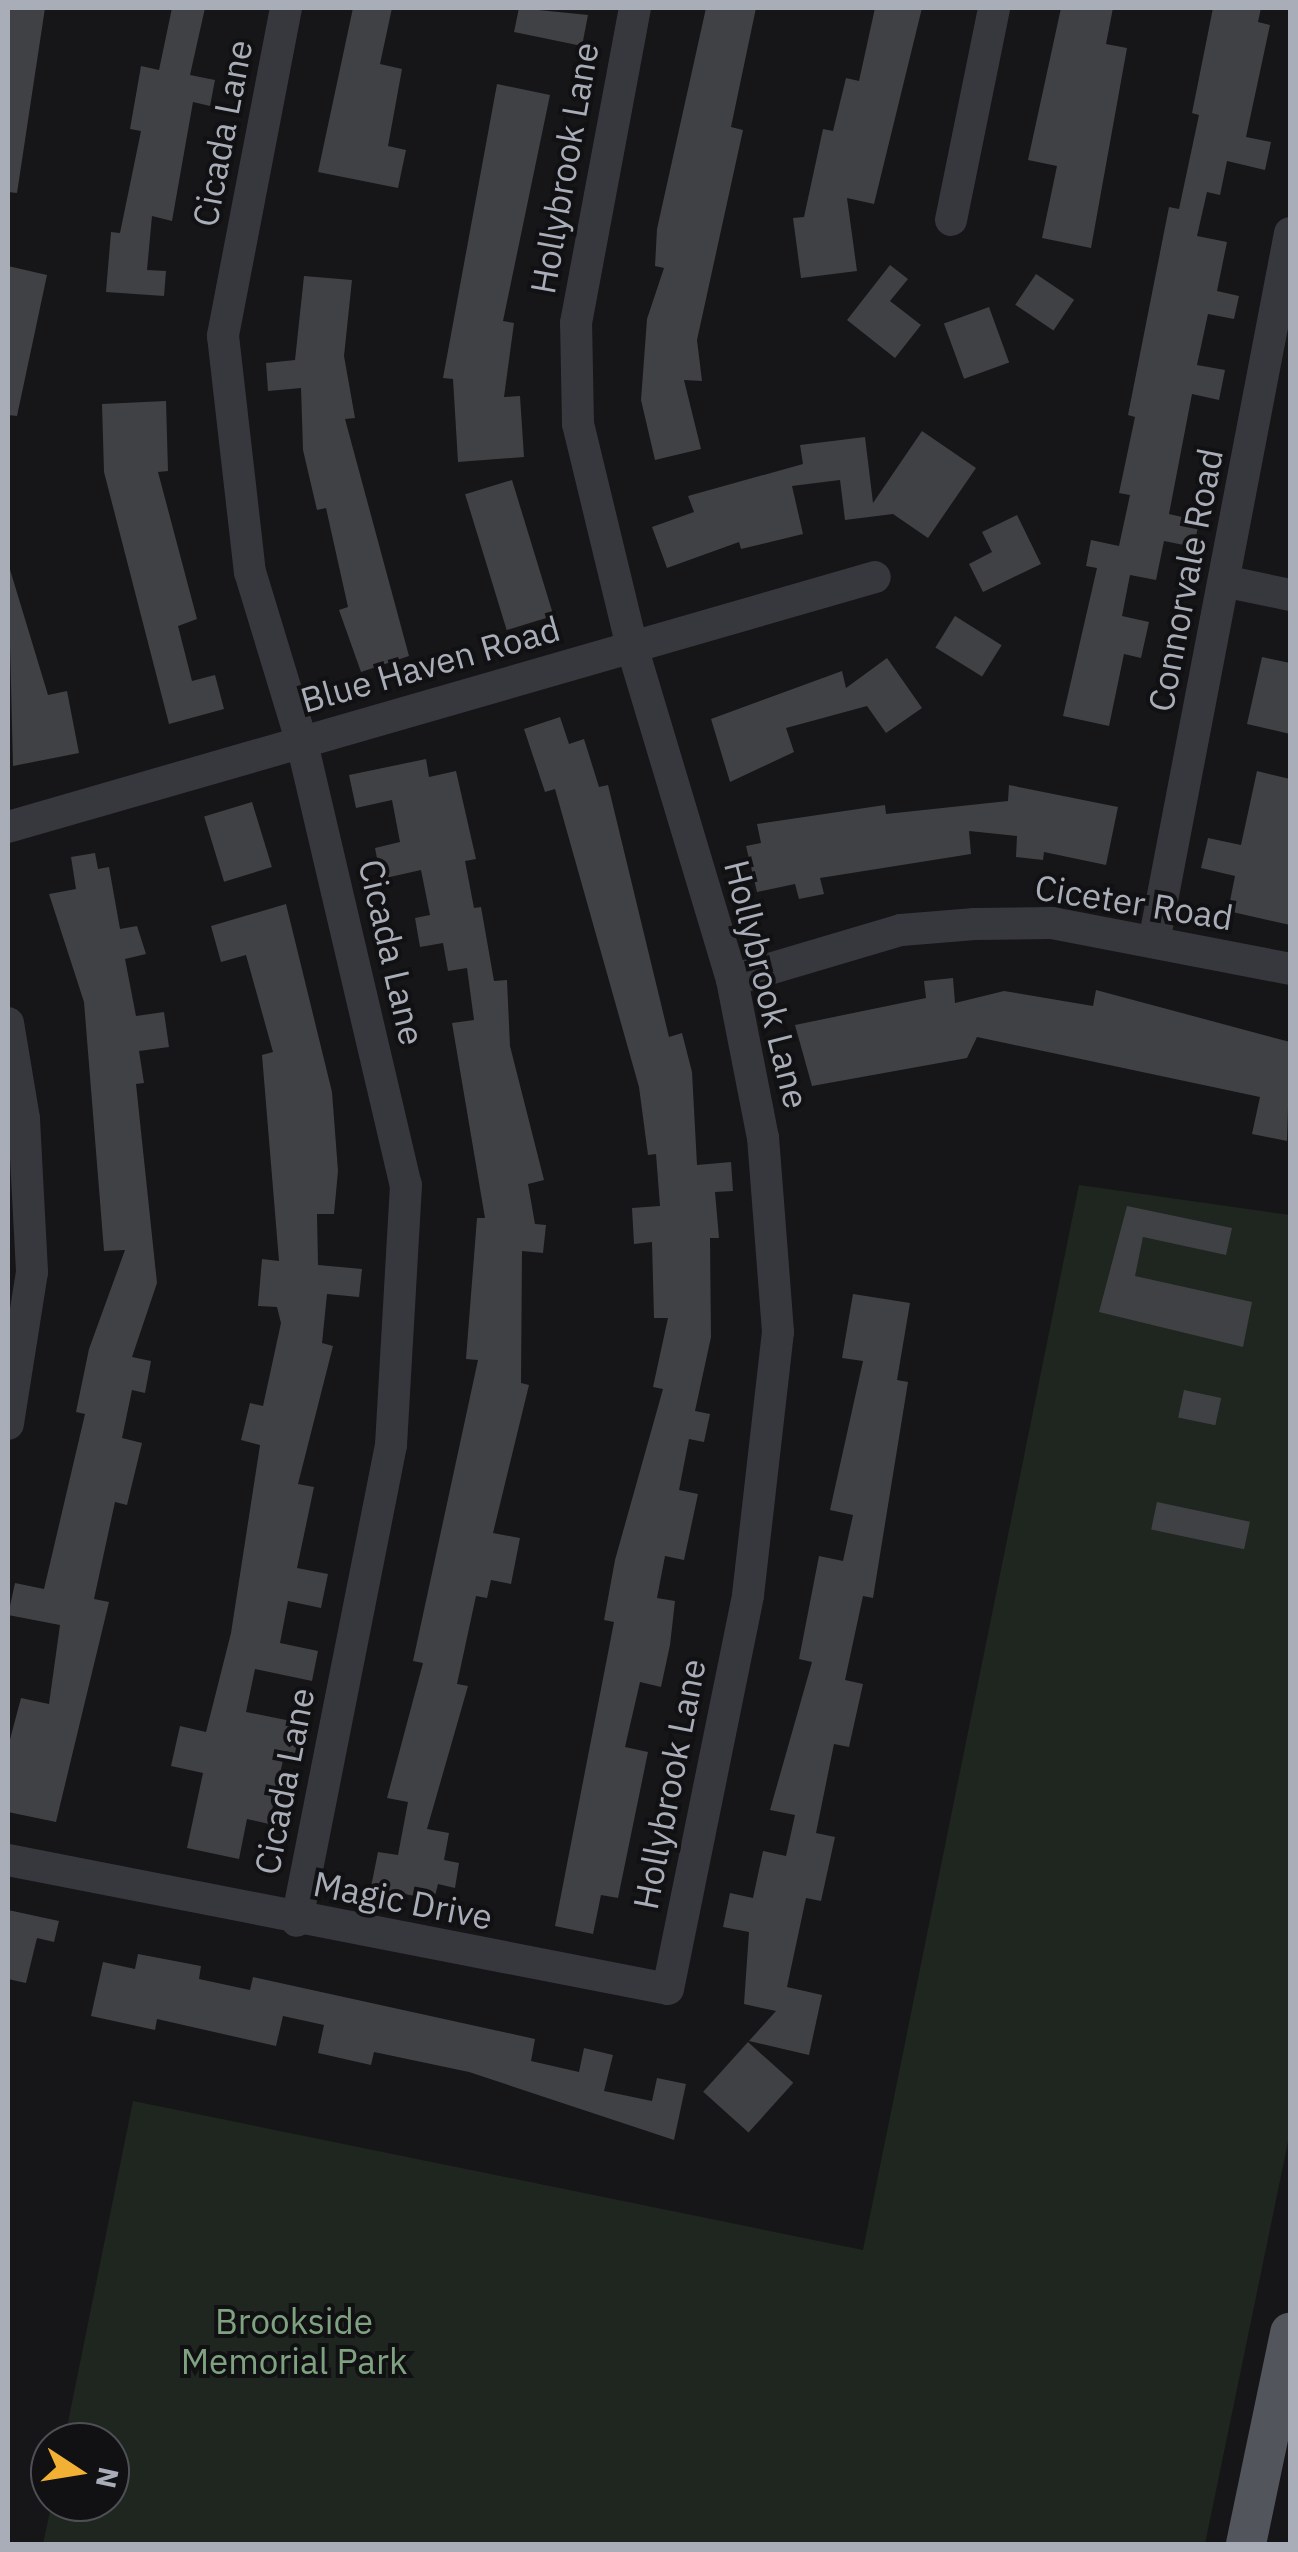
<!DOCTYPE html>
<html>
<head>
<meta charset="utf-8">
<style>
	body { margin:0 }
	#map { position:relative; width:1298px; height:2552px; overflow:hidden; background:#161618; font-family:"IBM Plex Sans",sans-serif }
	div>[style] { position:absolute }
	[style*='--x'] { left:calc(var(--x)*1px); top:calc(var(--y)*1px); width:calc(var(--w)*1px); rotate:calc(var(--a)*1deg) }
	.green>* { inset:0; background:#1e261f }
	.building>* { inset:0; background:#404145; transform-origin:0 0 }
	.minor>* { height:32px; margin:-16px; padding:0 16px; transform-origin:16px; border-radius:16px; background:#37383d }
	.major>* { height:40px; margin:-20px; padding:0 20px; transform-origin:20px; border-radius:20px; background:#53555c }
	span { translate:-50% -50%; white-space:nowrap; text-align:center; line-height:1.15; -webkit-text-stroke:8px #111113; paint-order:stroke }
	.street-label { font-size:35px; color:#a8adb8 }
	.park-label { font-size:35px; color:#7fa381 }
	.frame { position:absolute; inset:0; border:10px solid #a8adb8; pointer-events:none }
	.north { position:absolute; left:30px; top:2422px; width:100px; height:100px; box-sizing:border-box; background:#111113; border:2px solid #4d4f55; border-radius:50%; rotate:102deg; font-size:28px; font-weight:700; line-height:40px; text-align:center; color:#a8adb8 }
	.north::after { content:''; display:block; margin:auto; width:35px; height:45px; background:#f2b134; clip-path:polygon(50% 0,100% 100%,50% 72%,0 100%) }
</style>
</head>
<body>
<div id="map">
	<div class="green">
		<i style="clip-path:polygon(1079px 1185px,1290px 1215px,1290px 2132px,1205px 2544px,43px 2544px,52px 2502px,110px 2502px,110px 2442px,64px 2442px,133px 2101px,863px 2250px)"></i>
	</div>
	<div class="building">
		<i style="clip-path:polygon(8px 8px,45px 8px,17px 193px,8px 192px)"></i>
		<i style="clip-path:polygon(172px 8px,205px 8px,190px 75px,215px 80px,210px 106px,193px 102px,172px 221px,152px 216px,147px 270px,166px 271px,164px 296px,106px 292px,111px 232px,120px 233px,141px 131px,130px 129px,141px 66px,159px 70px)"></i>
		<i style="clip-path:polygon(353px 8px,392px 8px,380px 64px,402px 69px,388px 146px,406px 150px,398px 188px,318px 172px)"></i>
		<i style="clip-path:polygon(519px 8px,588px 15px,582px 46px,514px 32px)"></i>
		<i style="clip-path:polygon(706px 8px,756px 8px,731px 127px,743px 130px,697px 340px,702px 381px,684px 380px,701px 449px,655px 460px,641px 400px,647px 319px,664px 268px,655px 266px,657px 229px)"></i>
		<i style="clip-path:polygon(875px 8px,922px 8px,874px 204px,847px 198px,857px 271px,801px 278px,793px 218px,804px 217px,823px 129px,833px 131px,846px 78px,859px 81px)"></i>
		<i style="clip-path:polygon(1061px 8px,1113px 8px,1106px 44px,1127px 48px,1091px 248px,1042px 238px,1057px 166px,1028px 160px)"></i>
		<i style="clip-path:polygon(1213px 8px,1261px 8px,1258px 22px,1270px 25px,1246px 137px,1271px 142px,1265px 170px,1227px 161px,1220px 195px,1207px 192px,1197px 236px,1227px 242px,1217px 291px,1239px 296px,1234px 319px,1208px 314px,1197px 365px,1225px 370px,1219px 400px,1192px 394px,1169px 514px,1199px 521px,1194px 547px,1164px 541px,1156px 580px,1130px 575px,1122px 616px,1149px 622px,1141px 658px,1124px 654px,1109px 726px,1063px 716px,1097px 568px,1086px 566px,1091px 540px,1119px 546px,1130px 495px,1119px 493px,1135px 417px,1128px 415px,1169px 207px,1179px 209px,1199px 115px,1192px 113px)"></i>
		<i style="clip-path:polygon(497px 84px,550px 95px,503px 321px,514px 323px,504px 397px,520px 396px,524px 457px,458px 462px,453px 379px,443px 378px)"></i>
		<i style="clip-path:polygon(890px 265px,908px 279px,890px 301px,921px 325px,895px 358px,847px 320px)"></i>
		<i style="clip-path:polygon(8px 266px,47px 275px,17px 416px,8px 415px)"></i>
		<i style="left:1036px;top:274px;width:46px;height:37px;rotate:34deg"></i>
		<i style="clip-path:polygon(304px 276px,352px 280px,344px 356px,355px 418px,345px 419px,409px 656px,361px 672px,339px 610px,348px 607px,326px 508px,317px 510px,303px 450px,301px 388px,268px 391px,266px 363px,295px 360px)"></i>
		<i style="left:989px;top:307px;width:59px;height:48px;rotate:70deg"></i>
		<i style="clip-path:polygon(166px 401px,168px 471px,158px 472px,197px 619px,178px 626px,192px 681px,215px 675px,224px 709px,169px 724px,104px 472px,102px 404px)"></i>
		<i style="clip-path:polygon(922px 431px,976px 468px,928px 538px,893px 514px,845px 520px,840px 480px,792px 486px,803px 534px,741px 549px,739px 542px,667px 568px,652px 527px,694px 512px,688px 496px,803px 464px,800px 445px,865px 437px,873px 503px)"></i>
		<i style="left:512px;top:480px;width:142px;height:49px;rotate:73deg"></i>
		<i style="clip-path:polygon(1017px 515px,1041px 564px,983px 592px,969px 564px,992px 552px,982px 532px)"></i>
		<i style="clip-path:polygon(8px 563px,48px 695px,67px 691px,79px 753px,13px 766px)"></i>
		<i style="left:955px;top:616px;width:55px;height:37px;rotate:32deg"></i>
		<i style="clip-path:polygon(1262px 657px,1290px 663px,1290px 734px,1247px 724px)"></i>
		<i style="clip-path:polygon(887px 658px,922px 708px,886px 733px,867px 706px,786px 728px,794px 752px,730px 782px,711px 719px,842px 671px,846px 688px)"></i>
		<i style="clip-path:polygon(560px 717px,569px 744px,584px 739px,599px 787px,608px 785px,669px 1037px,682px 1033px,692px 1072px,697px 1165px,731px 1162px,733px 1191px,715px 1192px,719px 1238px,710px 1238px,711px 1337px,695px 1411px,710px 1414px,704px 1442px,689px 1439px,679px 1490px,698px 1494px,684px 1560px,665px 1556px,657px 1598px,675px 1601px,670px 1645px,661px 1687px,640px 1682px,625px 1747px,648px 1752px,618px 1898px,601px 1895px,593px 1934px,555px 1926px,614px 1622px,604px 1620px,615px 1560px,663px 1389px,653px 1387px,668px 1318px,654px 1318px,652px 1242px,634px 1244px,632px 1208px,660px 1206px,656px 1154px,648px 1155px,639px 1087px,555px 789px,545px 792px,524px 729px)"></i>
		<i style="clip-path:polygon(426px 759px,429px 777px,456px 771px,476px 859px,465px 861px,474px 908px,481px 907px,494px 981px,507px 980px,510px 1046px,544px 1180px,528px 1184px,535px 1224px,546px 1225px,543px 1253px,522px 1251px,521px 1383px,529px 1385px,493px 1533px,520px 1538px,511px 1584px,491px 1580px,487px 1598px,476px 1596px,457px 1684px,468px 1686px,427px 1829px,449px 1833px,444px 1860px,459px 1863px,455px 1888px,438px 1884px,434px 1900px,371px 1887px,378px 1852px,398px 1855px,408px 1802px,387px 1798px,423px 1663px,413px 1661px,478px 1360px,466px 1359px,477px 1218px,485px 1218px,452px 1023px,474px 1020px,467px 968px,448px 971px,443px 943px,420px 947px,415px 918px,430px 915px,421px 870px,381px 879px,375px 848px,400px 842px,392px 800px,356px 808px,349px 775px)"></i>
		<i style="clip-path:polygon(1257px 771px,1290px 779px,1290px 925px,1228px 911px,1235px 876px,1201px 868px,1208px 838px,1241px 845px)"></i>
		<i style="clip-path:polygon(1009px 785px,1118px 807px,1106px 865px,1044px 852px,1043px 860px,1016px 857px,1017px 836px,969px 831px,971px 854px,820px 878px,824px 894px,799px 899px,795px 884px,757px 892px,746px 846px,761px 843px,757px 824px,885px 805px,886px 814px,1008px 801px)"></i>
		<i style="left:252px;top:802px;width:68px;height:50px;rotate:73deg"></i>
		<i style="clip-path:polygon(95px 853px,98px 869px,109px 867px,120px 929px,137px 926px,146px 954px,125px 959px,136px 1016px,164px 1012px,169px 1047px,139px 1051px,144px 1083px,136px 1084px,157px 1283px,132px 1357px,151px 1361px,145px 1393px,132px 1390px,122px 1438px,142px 1443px,127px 1505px,115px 1502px,94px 1599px,109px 1602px,56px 1822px,8px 1812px,8px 1747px,21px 1698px,49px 1704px,60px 1625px,8px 1615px,15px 1583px,44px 1589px,85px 1414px,76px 1412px,89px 1349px,125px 1250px,104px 1251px,84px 1002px,49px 894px,76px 889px,71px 857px)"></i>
		<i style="clip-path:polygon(286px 904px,332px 1092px,338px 1171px,334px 1214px,317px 1214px,318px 1265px,362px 1269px,359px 1297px,327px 1294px,322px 1343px,333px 1346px,298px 1484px,314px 1487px,297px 1568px,328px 1574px,321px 1608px,288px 1601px,280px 1643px,318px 1651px,312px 1681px,255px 1669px,246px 1712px,301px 1723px,295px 1753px,285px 1751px,269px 1824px,247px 1819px,239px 1859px,187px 1848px,203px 1773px,171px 1766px,180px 1726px,206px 1732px,231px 1633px,260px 1445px,241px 1440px,250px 1403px,263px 1406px,281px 1323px,277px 1307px,258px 1306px,262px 1259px,279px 1261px,262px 1055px,273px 1052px,246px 955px,221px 962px,211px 926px)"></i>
		<i style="clip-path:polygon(953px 978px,955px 1003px,1004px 991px,1093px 1006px,1096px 990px,1290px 1042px,1287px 1141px,1252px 1134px,1260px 1097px,977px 1037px,967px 1058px,812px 1086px,795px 1025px,926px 998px,924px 981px)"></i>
		<i style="clip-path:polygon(1127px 1206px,1232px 1228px,1226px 1255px,1143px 1237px,1135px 1276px,1252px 1302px,1243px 1347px,1099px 1312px)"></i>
		<i style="clip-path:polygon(853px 1294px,910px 1303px,897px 1380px,908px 1382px,873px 1598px,863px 1596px,845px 1680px,863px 1684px,849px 1747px,834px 1744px,816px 1833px,835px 1837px,821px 1901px,806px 1898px,787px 1987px,822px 1995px,809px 2055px,749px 2041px,776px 2011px,744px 2004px,749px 1932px,723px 1927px,730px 1893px,753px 1898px,763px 1851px,786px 1856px,795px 1815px,770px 1810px,812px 1662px,799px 1659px,819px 1556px,843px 1561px,853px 1515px,830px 1510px,863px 1361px,842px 1358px)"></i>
		<i style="left:1184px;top:1390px;width:38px;height:28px;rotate:12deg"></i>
		<i style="left:1157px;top:1502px;width:95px;height:28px;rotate:12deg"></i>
		<i style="clip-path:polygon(8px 1910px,59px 1921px,54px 1942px,37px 1938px,26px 1983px,8px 1979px)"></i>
		<i style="clip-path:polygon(138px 1954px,201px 1966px,199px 1979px,250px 1990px,253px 1977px,535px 2039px,531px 2061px,579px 2072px,584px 2048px,613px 2055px,604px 2091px,652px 2101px,657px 2078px,686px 2084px,674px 2140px,469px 2072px,374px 2052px,371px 2065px,318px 2053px,324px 2025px,283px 2016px,276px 2046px,157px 2019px,155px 2030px,91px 2016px,103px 1962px,135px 1969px)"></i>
		<i style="left:748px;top:2042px;width:61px;height:67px;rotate:42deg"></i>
	</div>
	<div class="minor">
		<i style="--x:286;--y:8;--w:334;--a:100.9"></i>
		<i style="--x:223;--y:336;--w:238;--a:83.5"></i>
		<i style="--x:250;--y:572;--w:179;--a:73.1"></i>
		<i style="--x:302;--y:743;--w:454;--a:76.8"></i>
		<i style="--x:406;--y:1185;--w:260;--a:93.3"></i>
		<i style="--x:391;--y:1445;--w:485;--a:101.2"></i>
		<i style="--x:951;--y:220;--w:216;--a:-78.5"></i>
		<i style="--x:1228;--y:582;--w:63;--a:11.8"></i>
		<i style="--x:8;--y:827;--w:902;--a:-16.08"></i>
		<i style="--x:1154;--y:942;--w:722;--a:-79.14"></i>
		<i style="--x:732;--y:980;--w:176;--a:-16.5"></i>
		<i style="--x:901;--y:930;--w:74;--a:-4.6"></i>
		<i style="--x:975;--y:924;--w:77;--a:-0.7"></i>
		<i style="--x:1052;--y:923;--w:242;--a:10.9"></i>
		<i style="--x:8;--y:1023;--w:97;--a:80.5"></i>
		<i style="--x:24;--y:1119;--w:153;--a:87"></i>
		<i style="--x:32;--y:1272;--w:154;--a:99"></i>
		<i style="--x:8;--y:1860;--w:672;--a:11.06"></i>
		<i style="--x:668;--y:1989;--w:402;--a:-78.5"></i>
		<i style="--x:748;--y:1595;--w:265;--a:-83.5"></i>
		<i style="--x:778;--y:1332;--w:195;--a:-94.4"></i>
		<i style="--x:763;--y:1138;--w:161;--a:-101.1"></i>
		<i style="--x:732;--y:980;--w:348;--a:-106.7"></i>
		<i style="--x:632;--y:647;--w:229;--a:-103.6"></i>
		<i style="--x:578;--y:424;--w:101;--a:-91.1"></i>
		<i style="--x:576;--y:323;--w:320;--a:-79.4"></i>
	</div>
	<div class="major">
		<i style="--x:1246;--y:2544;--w:216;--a:-78.2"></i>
	</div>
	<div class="street-label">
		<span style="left:222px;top:133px;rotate:-79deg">Cicada Lane</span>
		<span style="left:564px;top:168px;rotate:-80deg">Hollybrook Lane</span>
		<span style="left:1185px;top:580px;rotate:-79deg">Connorvale Road</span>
		<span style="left:430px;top:664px;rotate:-16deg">Blue Haven Road</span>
		<span style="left:1134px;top:902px;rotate:9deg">Ciceter Road</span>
		<span style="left:392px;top:952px;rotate:77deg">Cicada Lane</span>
		<span style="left:767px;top:984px;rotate:76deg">Hollybrook Lane</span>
		<span style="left:284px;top:1781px;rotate:-79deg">Cicada Lane</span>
		<span style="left:669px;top:1784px;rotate:-79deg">Hollybrook Lane</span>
		<span style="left:403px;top:1900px;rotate:11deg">Magic Drive</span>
	</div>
	<div class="park-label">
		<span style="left:294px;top:2341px">Brookside<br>Memorial Park</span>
	</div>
	<div class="frame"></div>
	<div class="north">N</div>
</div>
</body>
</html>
